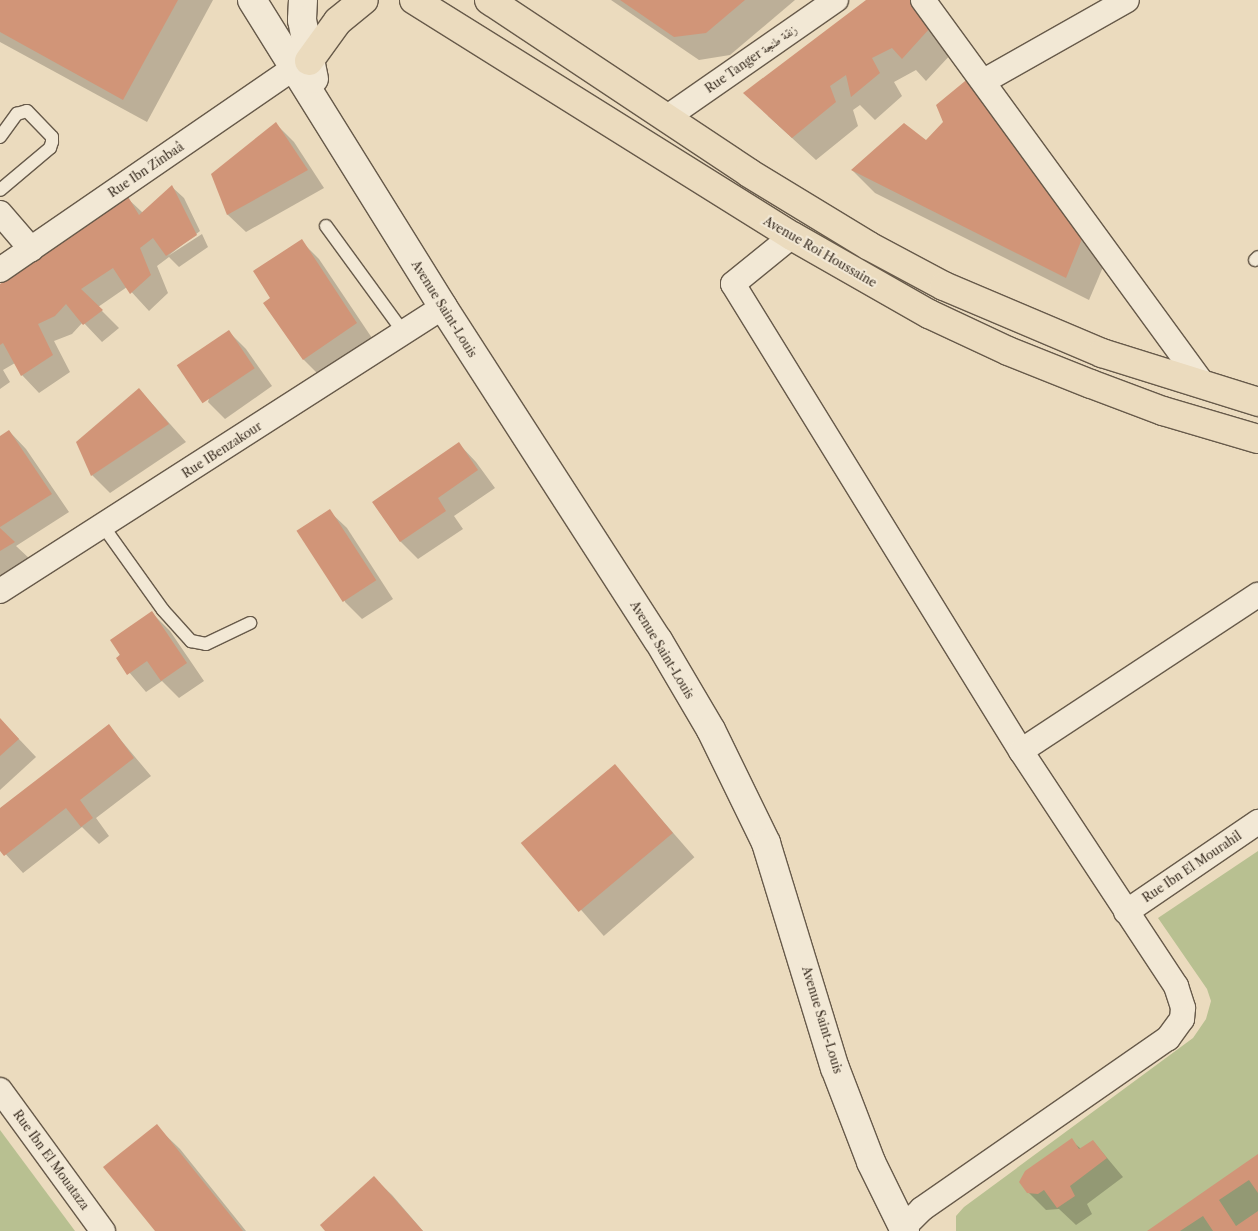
<!DOCTYPE html>
<html>
<head>
<meta charset="utf-8">
<style>
	body { margin:0 }
	#map { position:relative; width:1258px; height:1231px; overflow:hidden; background:#ebdbbe; font-family:"Libre Caslon Text",Amiri,serif }
	div>[style] { position:absolute }
	[style*='--x'] { left:calc(var(--x)*1px); top:calc(var(--y)*1px); width:calc(var(--w)*1px); rotate:calc(var(--a)*1deg) }
	.green>* { inset:0; background:#b8c091 }
	.shadow>* { inset:0; background:#0003; transform-origin:0 0 }
	.building>* { inset:0; background:#d19578; transform-origin:0 0 }
	.roads { filter:drop-shadow(1px 0 #675a4a) drop-shadow(-1px 0 #675a4a) drop-shadow(0 1px #675a4a) drop-shadow(0 -1px #675a4a) }
	.service>* { height:12px; margin:-6px; padding:0 6px; transform-origin:6px; border-radius:6px; background:#f2e8d5 }
	.minor>* { height:24px; margin:-12px; padding:0 12px; transform-origin:12px; border-radius:12px; background:#f2e8d5 }
	.secondary>* { height:28px; margin:-14px; padding:0 14px; transform-origin:14px; border-radius:14px; background:#f2e8d5 }
	.primary>* { height:28px; margin:-14px; padding:0 14px; transform-origin:14px; border-radius:14px; background:#ebdbbe }
	span { translate:-50% -50%; white-space:nowrap; text-align:center; line-height:1.15; -webkit-text-stroke:4px #f2e8d5; paint-order:stroke }
	.street-label { font-size:12px; color:#3b2f23 }
</style>
</head>
<body>
<div id="map">
	<div class="green">
		<i style="clip-path:polygon(1258px 851px,1258px 1231px,956px 1231px,956px 1216px,964px 1207px,1193px 1038px,1206px 1019px,1211px 1001px,1207px 989px,1158px 918px)"></i>
		<i style="clip-path:polygon(0 1130px,75px 1231px,0 1231px)"></i>
	</div>
	<div class="shadow">
		<i style="clip-path:polygon(0 0,213px 0,147px 122px,0 42px)"></i>
		<i style="clip-path:polygon(611px 0,795px 0,730px 55px,699px 60px)"></i>
		<i style="clip-path:polygon(868px 0,920px 0,953px 52px,926px 81px,916px 70px,894px 82px,902px 96px,875px 120px,860px 105px,853px 110px,858px 126px,816px 160px,768px 116px)"></i>
		<i style="clip-path:polygon(276px 124px,294px 142px,324px 188px,246px 232px,228px 215px,213px 174px)"></i>
		<i style="clip-path:polygon(926px 141px,1109px 253px,1089px 300px,875px 193px,852px 170px)"></i>
		<i style="clip-path:polygon(172px 187px,184px 198px,200px 231px,168px 256px,202px 234px,208px 247px,179px 267px,169px 257px,157px 266px,168px 293px,149px 311px,127px 287px,98px 307px,119px 328px,102px 342px,83px 322px,72px 334px,54px 341px,70px 372px,39px 393px,22px 375px,15px 363px,3px 370px,10px 382px,0 389px,0 286px,126px 197px,143px 213px)"></i>
		<i style="clip-path:polygon(301px 241px,319px 259px,374px 341px,321px 377px,304px 360px,272px 298px)"></i>
		<i style="clip-path:polygon(228px 331px,246px 349px,272px 386px,225px 419px,208px 402px)"></i>
		<i style="clip-path:polygon(139px 389px,186px 442px,110px 493px,92px 475px)"></i>
		<i style="clip-path:polygon(9px 431px,26px 449px,69px 512px,16px 546px,31px 560px,0 580px,0 438px)"></i>
		<i style="clip-path:polygon(459px 444px,476px 462px,495px 488px,454px 516px,463px 529px,418px 559px,401px 542px,374px 502px)"></i>
		<i style="clip-path:polygon(329px 511px,347px 528px,393px 599px,362px 619px,345px 602px)"></i>
		<i style="clip-path:polygon(152px 613px,170px 631px,204px 681px,179px 698px,162px 681px,146px 692px,117px 658px)"></i>
		<i style="clip-path:polygon(0 719px,36px 757px,0 790px)"></i>
		<i style="clip-path:polygon(109px 726px,151px 776px,96px 818px,109px 836px,99px 844px,82px 827px,23px 873px,0 848px,0 809px)"></i>
		<i style="left:615px;top:766px;width:121px;height:120px;rotate:49deg"></i>
		<i style="clip-path:polygon(156px 1126px,180px 1149px,246px 1231px,157px 1231px)"></i>
		<i style="clip-path:polygon(1071px 1140px,1081px 1149px,1093px 1141px,1123px 1177px,1087px 1204px,1092px 1214px,1076px 1225px,1059px 1209px,1046px 1210px,1028px 1192px)"></i>
		<i style="clip-path:polygon(1258px 1156px,1258px 1231px,1150px 1231px)"></i>
		<i style="clip-path:polygon(374px 1178px,392px 1195px,423px 1231px,327px 1231px)"></i>
	</div>
	<div class="building">
		<i style="clip-path:polygon(0 0,178px 0,123px 100px,0 32px)"></i>
		<i style="clip-path:polygon(620px 0,745px 0,706px 33px,674px 37px)"></i>
		<i style="clip-path:polygon(866px 0,912px 0,930px 28px,902px 59px,892px 48px,872px 58px,880px 73px,851px 97px,846px 75px,830px 86px,836px 102px,792px 138px,743px 93px)"></i>
		<i style="clip-path:polygon(970px 77px,1086px 229px,1066px 278px,851px 170px,904px 123px,926px 140px,943px 122px,936px 105px)"></i>
		<i style="clip-path:polygon(276px 122px,308px 170px,227px 215px,211px 174px)"></i>
		<i style="clip-path:polygon(172px 185px,197px 235px,166px 256px,153px 238px,140px 248px,151px 275px,130px 294px,113px 268px,81px 289px,103px 310px,83px 325px,66px 304px,55px 316px,38px 324px,53px 355px,21px 376px,3px 343px,0 345px,0 284px,127px 195px,139px 215px)"></i>
		<i style="clip-path:polygon(302px 239px,357px 323px,303px 360px,263px 303px,270px 298px,253px 271px)"></i>
		<i style="left:229px;top:330px;width:46px;height:63px;rotate:56deg"></i>
		<i style="clip-path:polygon(139px 388px,169px 424px,91px 476px,76px 442px)"></i>
		<i style="clip-path:polygon(9px 430px,52px 494px,0 527px,0 436px)"></i>
		<i style="clip-path:polygon(459px 442px,478px 470px,438px 498px,446px 511px,400px 542px,372px 502px)"></i>
		<i style="left:330px;top:509px;width:85px;height:40px;rotate:57deg"></i>
		<i style="clip-path:polygon(0 528px,15px 542px,0 551px)"></i>
		<i style="clip-path:polygon(152px 611px,187px 663px,161px 681px,147px 661px,127px 675px,116px 658px,120px 655px,110px 640px)"></i>
		<i style="clip-path:polygon(0 718px,19px 739px,0 756px)"></i>
		<i style="clip-path:polygon(109px 724px,134px 758px,80px 800px,93px 818px,81px 827px,66px 808px,4px 856px,0 851px,0 808px)"></i>
		<i style="left:615px;top:764px;width:90px;height:123px;rotate:50deg"></i>
		<i style="clip-path:polygon(157px 1124px,243px 1231px,155px 1231px,103px 1167px)"></i>
		<i style="clip-path:polygon(1072px 1138px,1079px 1149px,1093px 1140px,1107px 1158px,1070px 1186px,1075px 1196px,1057px 1208px,1044px 1190px,1038px 1194px,1027px 1193px,1019px 1182px,1025px 1171px)"></i>
		<i style="clip-path:polygon(1258px 1154px,1258px 1193px,1249px 1180px,1219px 1200px,1236px 1226px,1258px 1211px,1258px 1231px,1213px 1231px,1203px 1216px,1180px 1231px,1147px 1231px)"></i>
		<i style="clip-path:polygon(374px 1176px,423px 1231px,325px 1231px,320px 1225px)"></i>
	</div>
	<div class="roads">
		<div class="service">
			<i style="--x:0;--y:137;--w:29;--a:-54"></i>
			<i style="--x:17;--y:114;--w:10;--a:-17"></i>
			<i style="--x:27;--y:111;--w:36;--a:46"></i>
			<i style="--x:52;--y:137;--w:5;--a:90"></i>
			<i style="--x:52;--y:142;--w:6;--a:108"></i>
			<i style="--x:50;--y:148;--w:65;--a:140"></i>
			<i style="--x:326;--y:226;--w:132;--a:53.9"></i>
			<i style="--x:1255;--y:260;--w:4;--a:-45"></i>
			<i style="--x:103;--y:526;--w:103;--a:54.5"></i>
			<i style="--x:163;--y:610;--w:42;--a:47.9"></i>
			<i style="--x:191;--y:641;--w:15;--a:11"></i>
			<i style="--x:206;--y:644;--w:49;--a:-25.5"></i>
		</div>
		<div class="minor">
			<i style="--x:923;--y:0;--w:477;--a:53.9"></i>
			<i style="--x:984;--y:81;--w:164;--a:-29.5"></i>
			<i style="--x:666;--y:118;--w:207;--a:-34.8"></i>
			<i style="--x:0;--y:213;--w:48;--a:49.3"></i>
			<i style="--x:792;--y:236;--w:76;--a:140.9"></i>
			<i style="--x:733;--y:284;--w:549;--a:58.34"></i>
			<i style="--x:1021;--y:751;--w:282;--a:56.6"></i>
			<i style="--x:1176;--y:986;--w:23;--a:72"></i>
			<i style="--x:1183;--y:1008;--w:11;--a:95"></i>
			<i style="--x:1182;--y:1019;--w:24;--a:126"></i>
			<i style="--x:1168;--y:1038;--w:300;--a:145.2"></i>
			<i style="--x:922;--y:1209;--w:27;--a:135"></i>
			<i style="--x:0;--y:270;--w:355;--a:-34.5"></i>
			<i style="--x:0;--y:591;--w:526;--a:-32.66"></i>
			<i style="--x:1021;--y:751;--w:284;--a:-33.4"></i>
			<i style="--x:1126;--y:912;--w:160;--a:-34.3"></i>
			<i style="--x:0;--y:1090;--w:175;--a:53.9"></i>
		</div>
		<div class="secondary">
			<i style="--x:252;--y:0;--w:362;--a:58.1"></i>
			<i style="--x:443;--y:307;--w:396;--a:57.2"></i>
			<i style="--x:658;--y:640;--w:104;--a:59.5"></i>
			<i style="--x:711;--y:730;--w:126;--a:64"></i>
			<i style="--x:766;--y:843;--w:235;--a:73"></i>
			<i style="--x:835;--y:1068;--w:101;--a:69"></i>
			<i style="--x:871;--y:1162;--w:77;--a:63.8"></i>
			<i style="--x:303;--y:0;--w:20;--a:93"></i>
			<i style="--x:302;--y:20;--w:60;--a:78.5"></i>
		</div>
		<div class="primary">
			<i style="--x:414;--y:0;--w:446;--a:32"></i>
			<i style="--x:792;--y:236;--w:158;--a:29.7"></i>
			<i style="--x:929;--y:314;--w:87;--a:25.1"></i>
			<i style="--x:1008;--y:351;--w:89;--a:21.7"></i>
			<i style="--x:1091;--y:384;--w:77;--a:20.6"></i>
			<i style="--x:1163;--y:411;--w:99;--a:16.4"></i>
			<i style="--x:489;--y:0;--w:312;--a:33.6"></i>
			<i style="--x:749;--y:173;--w:140;--a:31.3"></i>
			<i style="--x:869;--y:246;--w:85;--a:28.1"></i>
			<i style="--x:944;--y:286;--w:172;--a:23"></i>
			<i style="--x:1102;--y:353;--w:164;--a:17.4"></i>
			<i style="--x:309;--y:61;--w:49;--a:-54.1"></i>
			<i style="--x:338;--y:21;--w:33;--a:-39"></i>
		</div>
	</div>
	<div class="street-label">
		<span style="left:751px;top:59px;rotate:-35deg">Rue Tanger زنقة طنجة</span>
		<span style="left:146px;top:170px;rotate:-34deg">Rue Ibn Zinbaâ</span>
		<span style="left:820px;top:252px;rotate:30deg">Avenue Roi Houssaine</span>
		<span style="left:444px;top:309px;rotate:58deg">Avenue Saint-Louis</span>
		<span style="left:222px;top:450px;rotate:-33deg">Rue IBenzakour</span>
		<span style="left:662px;top:650px;rotate:59deg">Avenue Saint-Louis</span>
		<span style="left:1192px;top:867px;rotate:-34deg">Rue Ibn El Mourahil</span>
		<span style="left:822px;top:1020px;rotate:73deg">Avenue Saint-Louis</span>
		<span style="left:51px;top:1160px;rotate:54deg">Rue Ibn El Mouataza</span>
	</div>
</div>
</body>
</html>
